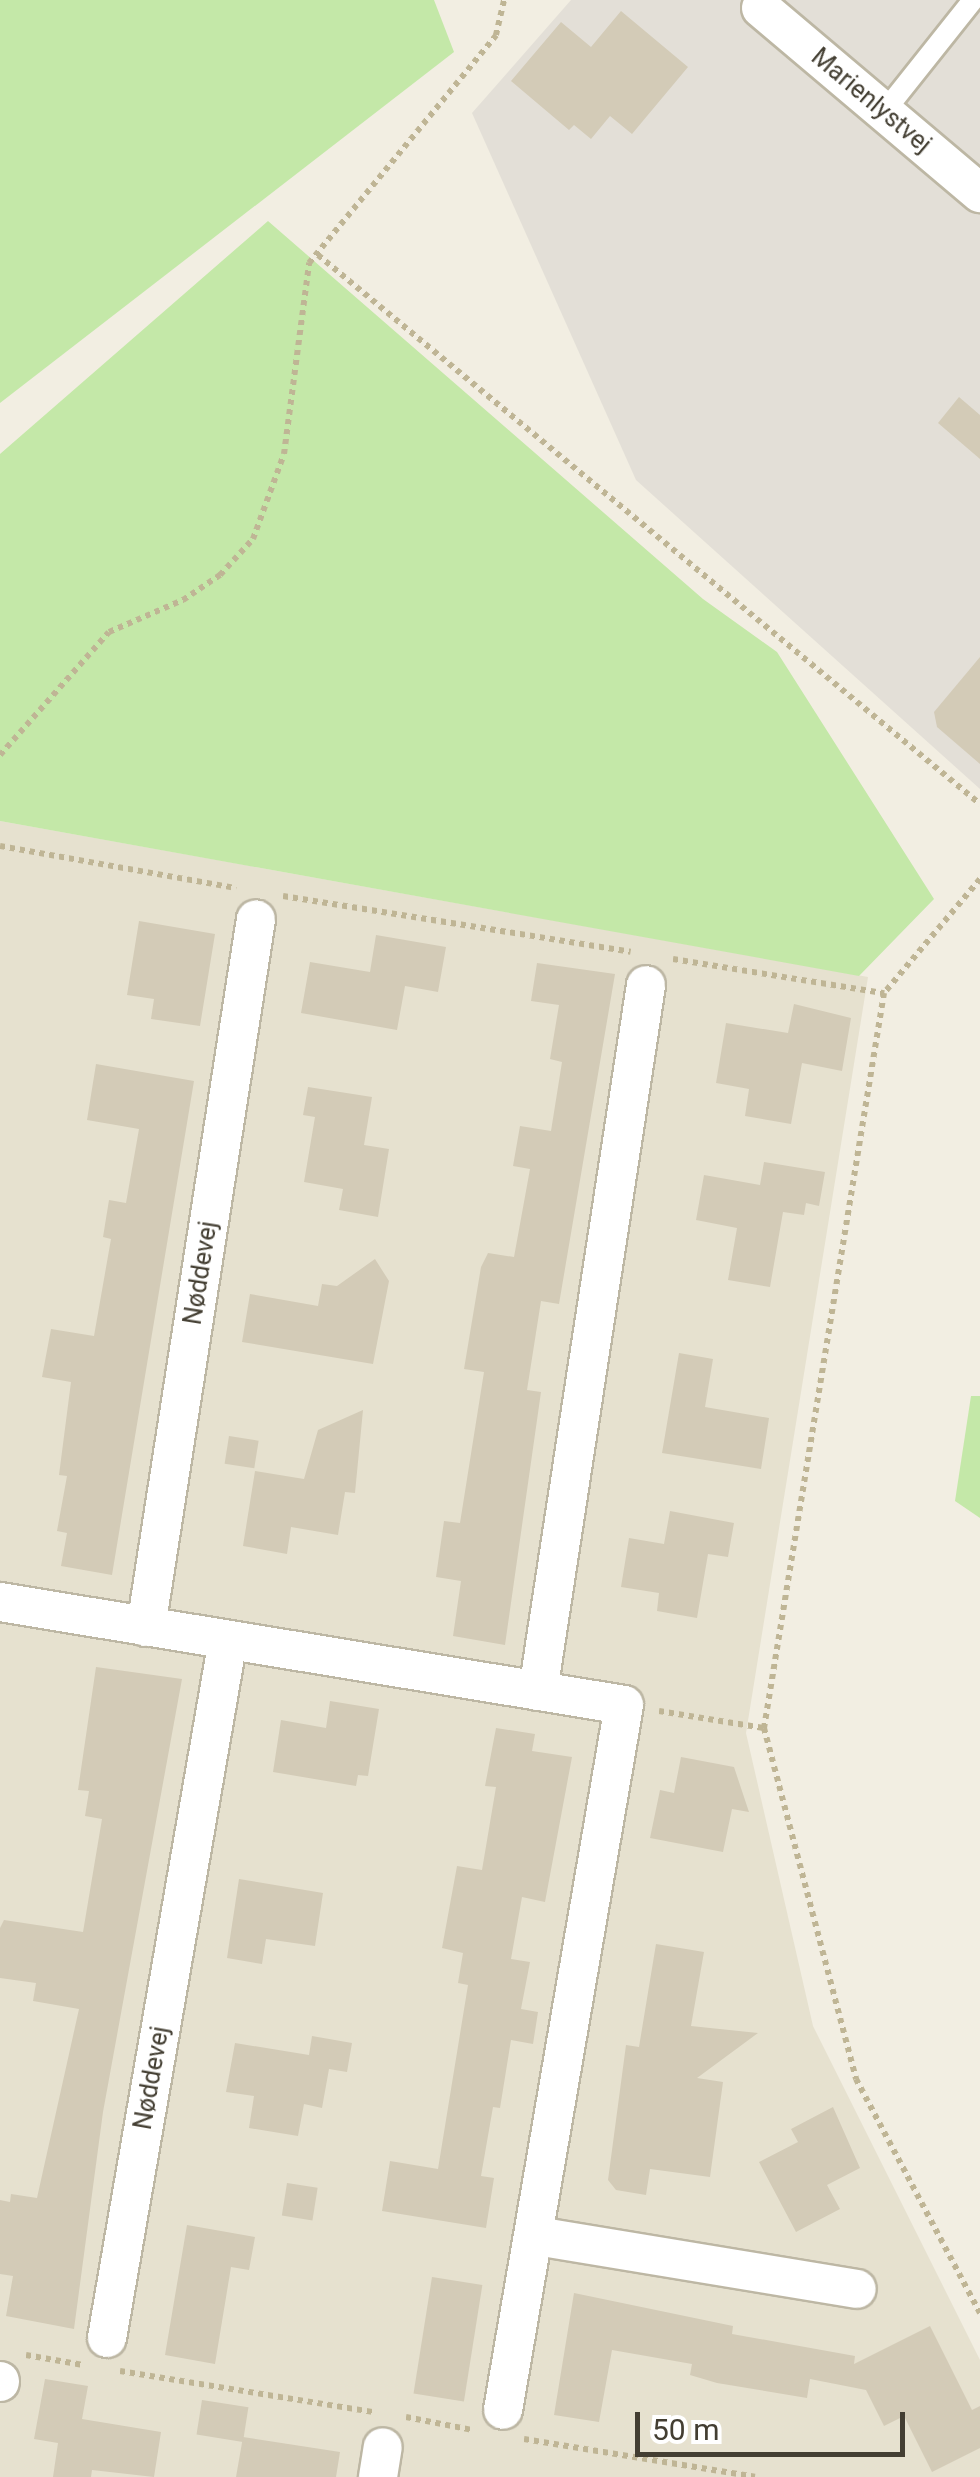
<!DOCTYPE html>
<html>
<head>
<meta charset="utf-8">
<style>
	body { margin:0 }
	#map { position:relative; width:980px; height:2477px; overflow:hidden; background:#f2eee2; font-family:Roboto,sans-serif }
	div>[style] { position:absolute }
	[style*='--x'] { left:calc(var(--x)*1px); top:calc(var(--y)*1px); width:calc(var(--w)*1px); rotate:calc(var(--a)*1deg) }
	.residential>* { inset:0; background:#e6e1cf }
	.industrial>* { inset:0; background:#e3dfd7 }
	.green>* { inset:0; background:#c4e8a8 }
	.building>* { inset:0; background:#d3cbb7; transform-origin:0 0 }
	.path>* { height:6px; margin-top:-3px; transform-origin:0; background:repeating-linear-gradient(90deg,#bfb595 0 5px,transparent 0 10px) }
	.roads { filter:drop-shadow(2px 0 #bdb7a4) drop-shadow(-2px 0 #bdb7a4) drop-shadow(0 2px #bdb7a4) drop-shadow(0 -2px #bdb7a4) }
	.service>* { height:20px; margin:-10px; padding:0 10px; transform-origin:10px; border-radius:10px; background:#fff }
	.minor>* { height:38px; margin:-19px; padding:0 19px; transform-origin:19px; border-radius:19px; background:#fff }
	span { translate:-50% -50%; white-space:nowrap; text-align:center; line-height:1.15; -webkit-text-stroke:9px #fff; paint-order:stroke }
	.street-label { font-size:25px; color:#433e32 }
	.scale { position:absolute; left:635px; top:2412px; width:270px; height:45px; box-sizing:border-box; border:5px solid #433e32; border-top:0; padding-left:12px; font-size:30px; line-height:35px; white-space:nowrap; color:#433e32; -webkit-text-stroke:8px #fff; paint-order:stroke }
</style>
</head>
<body>
<div id="map">
	<div class="residential">
		<i style="clip-path:polygon(0 821px,868px 977px,746px 1733px,813px 2026px,980px 2360px,980px 2477px,0 2477px)"></i>
	</div>
	<div class="industrial">
		<i style="clip-path:polygon(571px 0,980px 0,980px 789px,636px 480px,472px 113px)"></i>
	</div>
	<div class="green">
		<i style="clip-path:polygon(0 0,434px 0,454px 52px,0 403px)"></i>
		<i style="clip-path:polygon(268px 221px,703px 599px,777px 652px,934px 899px,859px 976px,0 821px,0 454px)"></i>
		<i style="clip-path:polygon(971px 1396px,980px 1396px,980px 1518px,955px 1501px)"></i>
	</div>
	<div class="building">
		<i style="clip-path:polygon(621px 11px,688px 67px,632px 134px,610px 116px,591px 139px,574px 125px,569px 130px,511px 81px,561px 22px,591px 47px)"></i>
		<i style="clip-path:polygon(959px 397px,980px 415px,980px 459px,938px 423px)"></i>
		<i style="clip-path:polygon(980px 657px,980px 764px,937px 727px,934px 712px)"></i>
		<i style="clip-path:polygon(139px 921px,215px 934px,200px 1026px,151px 1019px,154px 999px,127px 995px)"></i>
		<i style="clip-path:polygon(376px 935px,446px 947px,438px 992px,405px 986px,397px 1030px,301px 1013px,310px 962px,370px 972px)"></i>
		<i style="clip-path:polygon(537px 963px,615px 974px,559px 1304px,541px 1301px,527px 1390px,541px 1392px,505px 1645px,453px 1636px,461px 1581px,436px 1577px,444px 1521px,460px 1523px,484px 1372px,464px 1369px,481px 1267px,488px 1253px,514px 1257px,530px 1169px,513px 1166px,520px 1126px,551px 1131px,562px 1062px,550px 1059px,559px 1005px,531px 1001px)"></i>
		<i style="clip-path:polygon(794px 1004px,851px 1018px,842px 1071px,802px 1063px,791px 1124px,745px 1116px,749px 1089px,716px 1083px,726px 1023px,788px 1033px)"></i>
		<i style="clip-path:polygon(96px 1064px,194px 1081px,112px 1575px,61px 1566px,67px 1533px,57px 1531px,67px 1476px,59px 1475px,71px 1382px,42px 1377px,51px 1329px,94px 1336px,111px 1239px,103px 1237px,109px 1200px,126px 1203px,139px 1129px,87px 1120px)"></i>
		<i style="clip-path:polygon(308px 1087px,372px 1097px,364px 1145px,389px 1149px,378px 1217px,339px 1210px,343px 1189px,304px 1182px,315px 1117px,303px 1115px)"></i>
		<i style="clip-path:polygon(764px 1162px,825px 1172px,819px 1206px,806px 1203px,804px 1215px,783px 1212px,770px 1287px,728px 1280px,737px 1228px,696px 1220px,704px 1175px,760px 1185px)"></i>
		<i style="clip-path:polygon(375px 1259px,389px 1281px,373px 1364px,242px 1342px,250px 1294px,318px 1306px,322px 1284px,337px 1286px)"></i>
		<i style="clip-path:polygon(679px 1353px,713px 1359px,705px 1407px,769px 1418px,761px 1469px,662px 1453px)"></i>
		<i style="clip-path:polygon(363px 1410px,355px 1493px,345px 1492px,338px 1535px,291px 1527px,287px 1554px,243px 1546px,255px 1471px,304px 1479px,318px 1430px)"></i>
		<i style="left:229px;top:1436px;width:30px;height:28px;rotate:9deg"></i>
		<i style="clip-path:polygon(670px 1511px,734px 1523px,728px 1557px,708px 1554px,697px 1618px,657px 1611px,659px 1593px,621px 1587px,629px 1538px,664px 1544px)"></i>
		<i style="clip-path:polygon(96px 1667px,182px 1679px,103px 2112px,74px 2329px,6px 2316px,13px 2276px,0 2274px,0 2200px,10px 2202px,11px 2194px,37px 2198px,79px 2009px,33px 2001px,36px 1983px,0 1978px,0 1928px,4px 1920px,83px 1932px,102px 1819px,85px 1816px,89px 1791px,78px 1790px)"></i>
		<i style="clip-path:polygon(330px 1701px,379px 1709px,368px 1776px,358px 1775px,356px 1786px,273px 1772px,281px 1720px,326px 1728px)"></i>
		<i style="clip-path:polygon(496px 1728px,535px 1734px,532px 1751px,572px 1757px,545px 1902px,522px 1897px,511px 1959px,530px 1962px,521px 2009px,538px 2012px,533px 2044px,511px 2040px,500px 2108px,493px 2107px,481px 2176px,494px 2178px,486px 2228px,382px 2211px,390px 2161px,438px 2169px,468px 1985px,458px 1983px,463px 1953px,442px 1948px,457px 1866px,482px 1870px,496px 1787px,485px 1786px)"></i>
		<i style="clip-path:polygon(681px 1757px,734px 1767px,749px 1812px,732px 1809px,723px 1852px,650px 1838px,660px 1790px,674px 1793px)"></i>
		<i style="clip-path:polygon(239px 1879px,323px 1893px,315px 1946px,266px 1939px,262px 1964px,227px 1958px)"></i>
		<i style="clip-path:polygon(656px 1944px,704px 1952px,691px 2026px,758px 2033px,697px 2078px,723px 2082px,710px 2177px,650px 2169px,646px 2195px,616px 2190px,608px 2180px,626px 2045px,639px 2047px)"></i>
		<i style="clip-path:polygon(312px 2036px,352px 2043px,347px 2072px,329px 2069px,322px 2108px,304px 2104px,298px 2136px,249px 2128px,254px 2096px,226px 2092px,235px 2043px,309px 2055px)"></i>
		<i style="clip-path:polygon(833px 2107px,860px 2168px,827px 2185px,840px 2209px,796px 2232px,759px 2162px,798px 2142px,791px 2129px)"></i>
		<i style="left:287px;top:2183px;width:31px;height:33px;rotate:9deg"></i>
		<i style="clip-path:polygon(187px 2225px,255px 2237px,249px 2270px,231px 2267px,215px 2364px,165px 2355px)"></i>
		<i style="left:432px;top:2277px;width:51px;height:118px;rotate:9deg"></i>
		<i style="clip-path:polygon(574px 2293px,733px 2326px,732px 2334px,855px 2356px,854px 2364px,930px 2326px,972px 2410px,980px 2406px,980px 2448px,932px 2472px,904px 2416px,884px 2426px,866px 2390px,810px 2379px,807px 2398px,717px 2383px,690px 2375px,692px 2364px,612px 2350px,599px 2422px,554px 2415px)"></i>
		<i style="clip-path:polygon(45px 2379px,88px 2386px,82px 2419px,161px 2432px,154px 2477px,92px 2470px,91px 2477px,53px 2477px,58px 2443px,34px 2439px)"></i>
		<i style="left:202px;top:2400px;width:47px;height:35px;rotate:9deg"></i>
		<i style="clip-path:polygon(243px 2437px,340px 2452px,336px 2477px,236px 2477px)"></i>
	</div>
	<div class="path">
		<i style="--x:318;--y:255;--w:860;--a:39.67"></i>
		<i style="--x:0;--y:755;--w:164;--a:-48.5"></i>
		<i style="--x:109;--y:632;--w:81;--a:-23.4"></i>
		<i style="--x:183;--y:600;--w:45;--a:-34"></i>
		<i style="--x:220;--y:575;--w:49;--a:-47.5"></i>
		<i style="--x:253;--y:539;--w:90;--a:-70"></i>
		<i style="--x:284;--y:454;--w:193;--a:-82.5"></i>
		<i style="--x:309;--y:263;--w:295;--a:-50.6"></i>
		<i style="--x:496;--y:35;--w:36;--a:-77"></i>
		<i style="--x:0;--y:846;--w:240;--a:10.1"></i>
		<i style="--x:980;--y:879;--w:149;--a:130.1"></i>
		<i style="--x:884;--y:993;--w:745;--a:99.27"></i>
		<i style="--x:764;--y:1728;--w:363;--a:75.3"></i>
		<i style="--x:856;--y:2079;--w:265;--a:62.1"></i>
		<i style="--x:283;--y:896;--w:352;--a:9.1"></i>
		<i style="--x:673;--y:959;--w:214;--a:9.2"></i>
		<i style="--x:659;--y:1711;--w:106;--a:9.2"></i>
		<i style="--x:26;--y:2355;--w:58;--a:10"></i>
		<i style="--x:120;--y:2371;--w:257;--a:9.2"></i>
		<i style="--x:406;--y:2417;--w:67;--a:11.1"></i>
		<i style="--x:524;--y:2439;--w:234;--a:9.3"></i>
	</div>
	<div class="roads">
		<div class="service">
			<i style="--x:884;--y:112;--w:143;--a:-51.5"></i>
		</div>
		<div class="minor">
			<i style="--x:761;--y:8;--w:287;--a:40.2"></i>
			<i style="--x:0;--y:1602;--w:632;--a:9.37"></i>
			<i style="--x:624;--y:1705;--w:715;--a:99.74"></i>
			<i style="--x:146;--y:1627;--w:716;--a:-81.17"></i>
			<i style="--x:538;--y:1691;--w:714;--a:-81.3"></i>
			<i style="--x:537;--y:2236;--w:324;--a:9.4"></i>
			<i style="--x:107;--y:2338;--w:708;--a:-80.17"></i>
			<i style="--x:0;--y:2382;--w:1;--a:-90"></i>
			<i style="--x:378;--y:2477;--w:30;--a:-81"></i>
		</div>
	</div>
	<div class="street-label">
		<span style="left:871px;top:101px;rotate:40deg">Marienlystvej</span>
		<span style="left:201px;top:1273px;rotate:-81deg">Nøddevej</span>
		<span style="left:152px;top:2078px;rotate:-80deg">Nøddevej</span>
	</div>
	<div class="scale">50 m</div>
</div>
</body>
</html>
